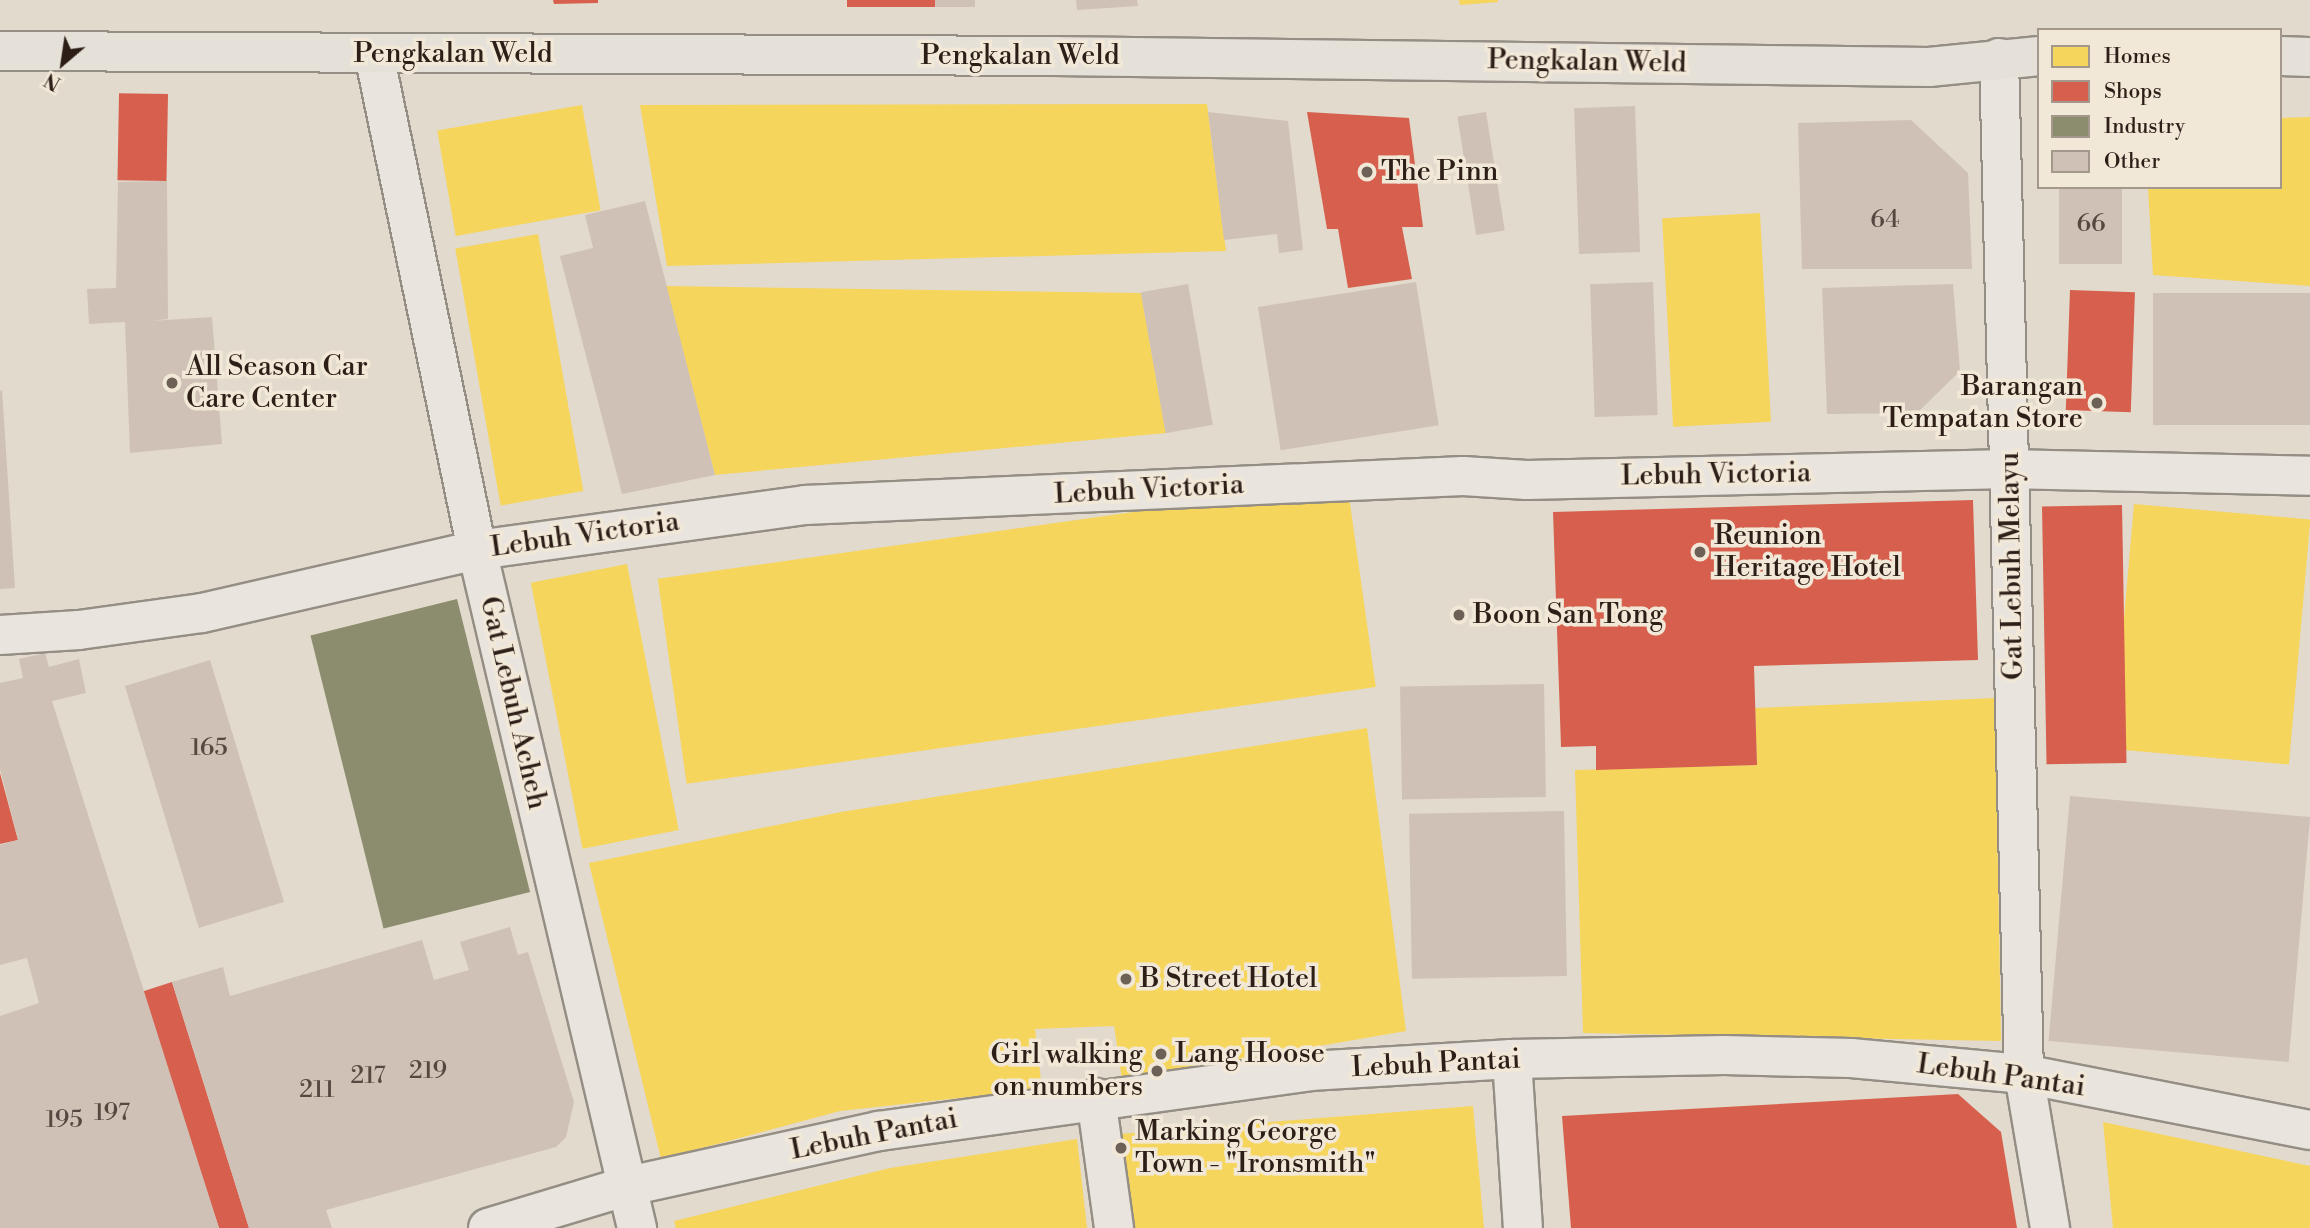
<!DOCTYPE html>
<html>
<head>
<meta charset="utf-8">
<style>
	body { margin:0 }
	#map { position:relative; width:2310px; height:1228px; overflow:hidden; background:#e2dacc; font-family:"Libre Bodoni",serif }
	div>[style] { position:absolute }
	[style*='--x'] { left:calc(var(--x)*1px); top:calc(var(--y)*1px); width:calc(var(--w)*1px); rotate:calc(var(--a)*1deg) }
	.homes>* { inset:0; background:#f6d55c; transform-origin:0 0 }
	.shops>* { inset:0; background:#d6604d; transform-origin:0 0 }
	.industry>* { inset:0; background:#8c8c6e; transform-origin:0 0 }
	.building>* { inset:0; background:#d0c1b6; transform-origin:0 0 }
	.roads { filter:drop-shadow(2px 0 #948e85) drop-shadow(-2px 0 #948e85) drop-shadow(0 2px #948e85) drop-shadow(0 -2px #948e85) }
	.minor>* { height:38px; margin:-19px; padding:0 19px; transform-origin:19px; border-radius:19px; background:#e9e4dd }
	.major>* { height:38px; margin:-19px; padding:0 19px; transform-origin:19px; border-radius:19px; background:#e5e0d8 }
	.dots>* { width:19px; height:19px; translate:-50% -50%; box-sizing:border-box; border:4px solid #f2e8d8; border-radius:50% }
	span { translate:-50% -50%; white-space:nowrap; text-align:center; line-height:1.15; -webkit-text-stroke:7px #f2e8d8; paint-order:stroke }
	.number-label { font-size:24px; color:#564840 }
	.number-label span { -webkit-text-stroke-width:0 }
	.street-label { font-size:28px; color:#2d1f18 }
	.poi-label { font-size:28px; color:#2d1f18 }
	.left { translate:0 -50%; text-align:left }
	.right { translate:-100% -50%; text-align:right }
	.legend { position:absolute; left:2037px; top:28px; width:245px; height:161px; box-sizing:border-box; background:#f2e8d8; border:2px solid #a3988b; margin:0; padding:9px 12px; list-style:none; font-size:21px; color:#2d1f18 }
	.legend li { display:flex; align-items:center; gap:14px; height:35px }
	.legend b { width:35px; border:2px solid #a3988b }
	.north { position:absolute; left:28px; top:28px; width:70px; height:70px; -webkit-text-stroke:5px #f2e8d8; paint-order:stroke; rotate:209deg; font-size:19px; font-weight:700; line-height:28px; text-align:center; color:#2d1f18 }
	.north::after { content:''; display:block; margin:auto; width:24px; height:32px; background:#2d1f18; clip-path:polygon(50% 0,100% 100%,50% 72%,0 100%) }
</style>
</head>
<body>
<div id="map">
	<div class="homes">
		<i style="clip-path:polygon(1459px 0,1498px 0,1498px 2px,1460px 5px)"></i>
		<i style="clip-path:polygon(1207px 104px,1226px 251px,667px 266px,640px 105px)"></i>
		<i style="left:582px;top:105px;width:107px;height:147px;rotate:80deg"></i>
		<i style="clip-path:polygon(2310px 117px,2310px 286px,2153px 275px,2148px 187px,2280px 187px,2280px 118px)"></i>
		<i style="left:1760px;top:213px;width:209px;height:98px;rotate:87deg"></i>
		<i style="left:538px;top:234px;width:261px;height:84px;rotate:80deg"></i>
		<i style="clip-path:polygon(666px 286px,1141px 293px,1166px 433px,715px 475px)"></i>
		<i style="left:1347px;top:482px;width:207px;height:696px;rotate:82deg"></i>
		<i style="left:2134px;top:504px;width:177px;height:246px;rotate:5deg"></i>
		<i style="left:627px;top:564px;width:271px;height:98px;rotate:79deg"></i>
		<i style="clip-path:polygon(1995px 698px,2001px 1041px,1583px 1033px,1575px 770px,1757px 765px,1755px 708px)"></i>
		<i style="clip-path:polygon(1367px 728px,1406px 1031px,1122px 1080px,1114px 1026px,1035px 1029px,1042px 1089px,840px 1111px,661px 1159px,589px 863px,841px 812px)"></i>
		<i style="clip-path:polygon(1473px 1106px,1484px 1228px,1128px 1228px,1120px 1134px)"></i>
		<i style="clip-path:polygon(2103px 1122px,2310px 1166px,2310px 1228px,2113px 1228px)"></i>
		<i style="clip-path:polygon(1077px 1139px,1087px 1228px,676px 1228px,674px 1221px,890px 1168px)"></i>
	</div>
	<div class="shops">
		<i style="clip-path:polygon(553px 0,598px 0,598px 3px,554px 4px)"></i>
		<i style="left:847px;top:0;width:88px;height:7px"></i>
		<i style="left:168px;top:94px;width:87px;height:49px;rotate:91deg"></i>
		<i style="clip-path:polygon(1307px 112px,1409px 118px,1423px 227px,1402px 227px,1412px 279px,1348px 288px,1338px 229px,1327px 229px)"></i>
		<i style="left:2070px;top:290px;width:65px;height:120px;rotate:2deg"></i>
		<i style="clip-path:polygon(1973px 500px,1978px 660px,1754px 666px,1757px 765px,1596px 770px,1596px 746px,1561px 747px,1553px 512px)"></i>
		<i style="left:2122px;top:505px;width:258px;height:80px;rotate:89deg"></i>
		<i style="clip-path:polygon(0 773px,18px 840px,0 844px)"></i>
		<i style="clip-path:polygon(172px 982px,249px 1228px,219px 1228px,141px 992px)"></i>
		<i style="clip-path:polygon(1958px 1094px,2001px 1132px,2017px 1228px,1571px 1228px,1562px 1116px)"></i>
	</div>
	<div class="industry">
		<i style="left:457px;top:599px;width:302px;height:151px;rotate:76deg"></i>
	</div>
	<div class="building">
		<i style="left:935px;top:0;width:40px;height:7px"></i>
		<i style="clip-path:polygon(1076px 0,1137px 0,1138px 6px,1077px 10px)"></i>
		<i style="left:1635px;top:106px;width:146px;height:61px;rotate:88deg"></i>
		<i style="clip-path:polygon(1208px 112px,1288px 121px,1303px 250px,1279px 253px,1277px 234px,1224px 240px)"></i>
		<i style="left:1486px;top:112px;width:120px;height:29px;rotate:81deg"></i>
		<i style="clip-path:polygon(1911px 120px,1968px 173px,1972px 269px,1802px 269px,1798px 123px)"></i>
		<i style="clip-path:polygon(167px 181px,168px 319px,151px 321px,212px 317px,222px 444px,130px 453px,125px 322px,89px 324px,87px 289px,116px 288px,118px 182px)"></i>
		<i style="left:2059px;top:187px;width:63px;height:77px"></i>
		<i style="clip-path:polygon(645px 201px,715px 475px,622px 494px,560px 256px,593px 248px,585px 215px)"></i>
		<i style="left:1416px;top:282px;width:145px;height:160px;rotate:81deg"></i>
		<i style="left:1653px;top:282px;width:133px;height:63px;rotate:88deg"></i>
		<i style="left:1188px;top:284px;width:143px;height:48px;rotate:80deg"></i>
		<i style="clip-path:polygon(1953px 284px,1960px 371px,1917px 413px,1827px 414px,1822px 288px)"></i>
		<i style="left:2153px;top:293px;width:157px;height:132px"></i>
		<i style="clip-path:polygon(2px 390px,15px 588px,0 589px,0 391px)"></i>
		<i style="clip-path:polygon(45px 653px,49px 667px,79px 659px,86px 693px,52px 701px,219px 1228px,0 1228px,0 1016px,39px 1003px,27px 958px,0 965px,0 845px,18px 840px,0 769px,0 683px,23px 678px,19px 659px)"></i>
		<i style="left:210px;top:660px;width:253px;height:89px;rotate:73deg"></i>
		<i style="left:1544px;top:684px;width:113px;height:144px;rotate:89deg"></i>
		<i style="left:2070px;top:796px;width:241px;height:246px;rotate:5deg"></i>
		<i style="left:1564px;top:811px;width:165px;height:155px;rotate:89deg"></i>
		<i style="clip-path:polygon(510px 927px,518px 955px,528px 952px,574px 1102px,566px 1137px,556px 1147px,326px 1210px,332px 1228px,249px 1228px,172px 982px,223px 967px,230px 996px,422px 940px,434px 980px,469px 970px,460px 942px)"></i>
	</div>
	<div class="roads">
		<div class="minor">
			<i style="--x:374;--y:54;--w:507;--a:78.27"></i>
			<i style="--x:477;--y:550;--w:697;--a:76.72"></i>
			<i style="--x:1999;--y:58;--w:1016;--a:88.59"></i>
			<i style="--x:2024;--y:1074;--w:156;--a:80.4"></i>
			<i style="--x:0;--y:635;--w:79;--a:-3.6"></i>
			<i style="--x:79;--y:630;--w:124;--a:-7.9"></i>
			<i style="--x:202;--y:613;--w:282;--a:-12.9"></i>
			<i style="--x:477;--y:550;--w:331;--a:-7.8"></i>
			<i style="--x:805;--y:505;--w:659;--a:-2.52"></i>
			<i style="--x:1463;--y:476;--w:64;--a:3.6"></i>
			<i style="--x:1527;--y:480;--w:483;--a:-1.3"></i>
			<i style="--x:2010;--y:469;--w:300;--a:1.3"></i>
			<i style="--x:1512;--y:1059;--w:169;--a:86.3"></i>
			<i style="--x:1096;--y:1098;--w:131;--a:82.1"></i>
			<i style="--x:488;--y:1228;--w:142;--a:-16.8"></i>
			<i style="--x:624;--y:1187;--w:261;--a:-12.4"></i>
			<i style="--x:879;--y:1131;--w:435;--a:-7.9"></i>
			<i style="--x:1310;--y:1071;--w:202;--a:-3.4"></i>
			<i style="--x:1512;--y:1059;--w:212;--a:-1.1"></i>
			<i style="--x:1724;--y:1055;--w:127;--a:1.4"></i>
			<i style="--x:1851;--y:1058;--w:174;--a:5.3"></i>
			<i style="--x:2024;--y:1074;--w:291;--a:11.1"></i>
		</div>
		<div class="major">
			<i style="--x:0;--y:51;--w:1054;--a:0.27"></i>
			<i style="--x:1054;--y:56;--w:875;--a:0.72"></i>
			<i style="--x:1929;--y:67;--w:111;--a:-5.7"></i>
			<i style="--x:2280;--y:56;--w:30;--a:2"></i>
		</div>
	</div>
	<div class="dots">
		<i style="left:1367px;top:172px;background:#6c6057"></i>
		<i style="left:172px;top:383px;background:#6c6057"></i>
		<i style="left:2097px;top:403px;background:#6c6057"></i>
		<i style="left:1700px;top:552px;background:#6c6057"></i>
		<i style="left:1459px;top:615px;background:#6c6057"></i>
		<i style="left:1126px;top:979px;background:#6c6057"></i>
		<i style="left:1161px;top:1054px;background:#6c6057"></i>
		<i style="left:1157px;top:1071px;background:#6c6057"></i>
		<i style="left:1121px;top:1148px;background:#6c6057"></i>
	</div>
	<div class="number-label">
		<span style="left:1885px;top:221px">64</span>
		<span style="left:2091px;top:225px">66</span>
		<span style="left:209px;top:749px">165</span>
		<span style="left:428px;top:1072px">219</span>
		<span style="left:368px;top:1077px">217</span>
		<span style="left:317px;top:1091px">211</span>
		<span style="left:112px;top:1114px">197</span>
		<span style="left:64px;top:1121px">195</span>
	</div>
	<div class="street-label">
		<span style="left:453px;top:54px">Pengkalan Weld</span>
		<span style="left:1020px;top:56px">Pengkalan Weld</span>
		<span style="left:1587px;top:62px;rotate:1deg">Pengkalan Weld</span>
		<span style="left:1716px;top:475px;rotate:-1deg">Lebuh Victoria</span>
		<span style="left:1149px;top:490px;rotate:-3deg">Lebuh Victoria</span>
		<span style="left:585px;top:535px;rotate:-8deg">Lebuh Victoria</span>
		<span style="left:2012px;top:566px;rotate:-91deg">Gat Lebuh Melayu</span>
		<span style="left:513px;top:703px;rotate:77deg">Gat Lebuh Acheh</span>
		<span style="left:1436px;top:1064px;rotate:-3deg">Lebuh Pantai</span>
		<span style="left:2001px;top:1076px;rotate:8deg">Lebuh Pantai</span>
		<span style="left:874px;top:1135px;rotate:-11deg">Lebuh Pantai</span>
	</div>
	<div class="poi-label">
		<span class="left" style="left:1381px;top:172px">The Pinn</span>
		<span class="left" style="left:186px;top:383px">All Season Car<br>Care Center</span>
		<span class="right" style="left:2083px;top:403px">Barangan<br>Tempatan Store</span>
		<span class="left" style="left:1714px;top:552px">Reunion<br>Heritage Hotel</span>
		<span class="left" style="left:1473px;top:615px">Boon San Tong</span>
		<span class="left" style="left:1140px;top:979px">B Street Hotel</span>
		<span class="left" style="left:1175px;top:1054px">Lang Hoose</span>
		<span class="right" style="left:1143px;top:1071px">Girl walking<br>on numbers</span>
		<span class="left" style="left:1135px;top:1148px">Marking George<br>Town - "Ironsmith"</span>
	</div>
	<ul class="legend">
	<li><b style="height:19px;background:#f6d55c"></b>Homes</li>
	<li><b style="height:19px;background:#d6604d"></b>Shops</li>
	<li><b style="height:19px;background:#8c8c6e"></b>Industry</li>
	<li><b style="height:19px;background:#d0c1b6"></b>Other</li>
	</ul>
	<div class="north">N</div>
</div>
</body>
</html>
